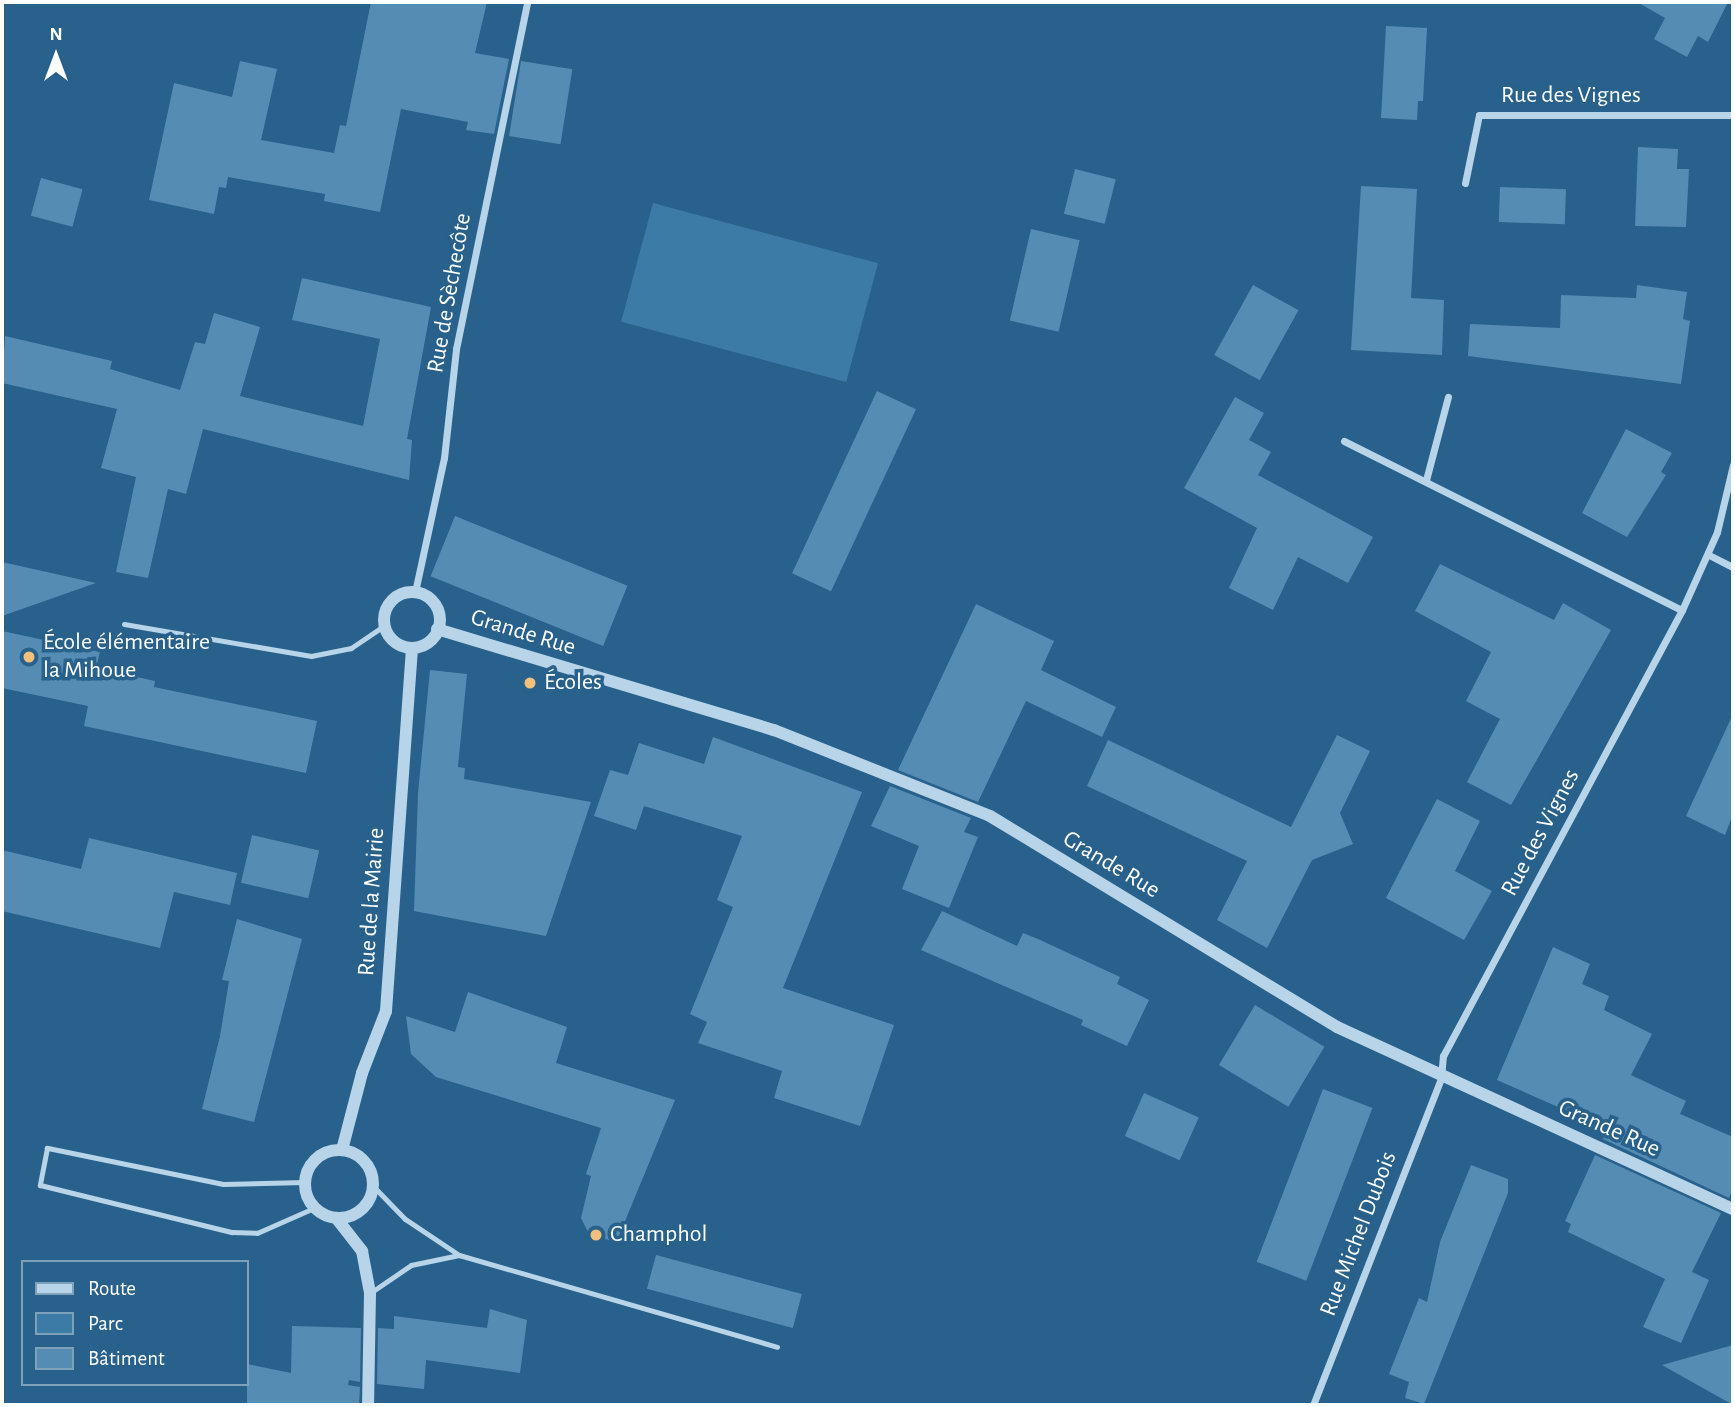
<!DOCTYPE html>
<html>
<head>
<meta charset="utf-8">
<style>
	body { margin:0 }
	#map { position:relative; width:1735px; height:1407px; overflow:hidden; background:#28618b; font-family:"Alegreya Sans",sans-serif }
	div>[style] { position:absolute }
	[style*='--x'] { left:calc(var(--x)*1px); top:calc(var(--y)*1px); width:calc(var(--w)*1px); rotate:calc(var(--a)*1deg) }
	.green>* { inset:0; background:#3d7ba7; transform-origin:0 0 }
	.building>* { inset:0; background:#558cb3; transform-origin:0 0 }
	.service>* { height:5px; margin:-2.5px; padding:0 2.5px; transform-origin:2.5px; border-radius:2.5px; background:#b7d4e9 }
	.minor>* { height:7px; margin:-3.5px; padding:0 3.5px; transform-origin:3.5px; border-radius:3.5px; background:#b7d4e9 }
	.tertiary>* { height:12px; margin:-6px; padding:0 6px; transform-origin:6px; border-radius:6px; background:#b7d4e9 }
	.tertiary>.ring { margin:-6px; padding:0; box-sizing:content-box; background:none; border:12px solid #b7d4e9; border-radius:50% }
	.dots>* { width:19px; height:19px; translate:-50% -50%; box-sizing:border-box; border:4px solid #28618b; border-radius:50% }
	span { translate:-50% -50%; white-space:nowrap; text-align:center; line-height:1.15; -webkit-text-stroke:7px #28618b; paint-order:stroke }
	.street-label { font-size:24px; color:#fff }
	.poi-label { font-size:24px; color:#fff }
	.left { translate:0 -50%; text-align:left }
	.frame { position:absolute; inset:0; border:4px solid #fff; pointer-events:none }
	.legend { position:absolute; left:21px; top:1260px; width:228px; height:126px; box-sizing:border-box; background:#28618b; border:2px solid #7ea0b9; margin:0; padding:9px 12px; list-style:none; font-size:21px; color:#fff }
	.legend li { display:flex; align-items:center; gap:14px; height:35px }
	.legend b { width:35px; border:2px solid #7ea0b9 }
	.north { position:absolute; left:21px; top:21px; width:70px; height:70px; -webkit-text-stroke:5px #28618b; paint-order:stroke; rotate:0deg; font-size:19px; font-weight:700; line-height:28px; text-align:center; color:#fff }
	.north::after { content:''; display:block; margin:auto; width:24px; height:32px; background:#fff; clip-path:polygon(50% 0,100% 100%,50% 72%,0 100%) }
</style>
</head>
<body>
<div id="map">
	<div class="green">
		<i style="left:653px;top:203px;width:233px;height:123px;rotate:15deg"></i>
	</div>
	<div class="building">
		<i style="clip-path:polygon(371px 2px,487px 2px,475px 53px,509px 59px,494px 134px,466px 130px,468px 122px,401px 109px,380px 212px,324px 201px,325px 194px,228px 177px,226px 188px,219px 187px,214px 214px,149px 200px,174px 83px,232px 97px,240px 61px,277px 69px,261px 140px,334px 153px,340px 125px,346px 126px)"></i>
		<i style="clip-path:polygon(1637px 2px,1728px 2px,1708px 42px,1698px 36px,1687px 57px,1654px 39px,1665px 18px)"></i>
		<i style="clip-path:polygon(1386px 26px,1427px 28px,1423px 101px,1418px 101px,1417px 120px,1381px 118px)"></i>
		<i style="left:521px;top:61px;width:52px;height:76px;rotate:9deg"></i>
		<i style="clip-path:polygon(1638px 147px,1678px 149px,1677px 169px,1689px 169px,1686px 227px,1635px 226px)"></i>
		<i style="left:1075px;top:169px;width:42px;height:46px;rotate:14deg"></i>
		<i style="left:41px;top:178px;width:43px;height:39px;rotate:15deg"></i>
		<i style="clip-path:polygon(1361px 186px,1417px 189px,1411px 298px,1444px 300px,1442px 355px,1351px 350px)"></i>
		<i style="left:1500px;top:187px;width:66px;height:35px;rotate:2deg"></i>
		<i style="left:1031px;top:229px;width:50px;height:94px;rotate:13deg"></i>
		<i style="clip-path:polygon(302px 278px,431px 307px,407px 439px,412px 440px,409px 480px,203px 429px,186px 494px,168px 489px,148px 578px,116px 572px,136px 477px,101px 468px,117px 409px,2px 383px,5px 336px,112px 361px,110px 369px,180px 390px,195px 342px,205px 344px,214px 313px,260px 327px,240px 396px,363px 426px,380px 339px,292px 320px)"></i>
		<i style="left:1253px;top:285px;width:52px;height:80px;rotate:29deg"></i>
		<i style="clip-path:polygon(1637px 285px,1687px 292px,1683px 319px,1690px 321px,1681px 384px,1468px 356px,1470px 324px,1560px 328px,1561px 295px,1636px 298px)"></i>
		<i style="left:877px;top:391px;width:43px;height:201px;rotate:25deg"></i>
		<i style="clip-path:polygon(1235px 397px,1264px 413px,1249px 440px,1271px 452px,1258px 475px,1373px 537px,1348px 583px,1298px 557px,1273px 610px,1229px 588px,1257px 528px,1184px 488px)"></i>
		<i style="clip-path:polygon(1626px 429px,1672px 453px,1661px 472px,1666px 475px,1627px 537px,1582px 513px)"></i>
		<i style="left:455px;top:516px;width:186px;height:65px;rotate:22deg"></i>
		<i style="clip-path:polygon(2px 562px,96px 583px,2px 616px)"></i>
		<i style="clip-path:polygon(1440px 564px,1554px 620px,1563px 603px,1611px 630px,1511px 805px,1467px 782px,1500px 719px,1466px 701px,1491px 652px,1415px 611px)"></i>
		<i style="clip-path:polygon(976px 604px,1054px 641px,1041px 670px,1116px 707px,1102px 737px,1026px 701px,978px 802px,898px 770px)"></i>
		<i style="clip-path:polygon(2px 631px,100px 652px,96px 668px,155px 681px,154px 687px,317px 721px,306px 773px,84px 726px,88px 706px,2px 688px)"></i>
		<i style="clip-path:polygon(430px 670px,467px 674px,458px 767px,465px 768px,464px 779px,591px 802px,546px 936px,414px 911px,418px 793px)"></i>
		<i style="clip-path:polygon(1733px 714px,1733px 814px,1725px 835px,1686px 816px)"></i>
		<i style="clip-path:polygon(1337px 735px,1370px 751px,1340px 813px,1353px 844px,1312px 860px,1267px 948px,1217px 920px,1247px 861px,1087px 786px,1108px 740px,1291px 827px)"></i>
		<i style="clip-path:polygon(713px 737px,862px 792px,783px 988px,894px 1025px,860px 1126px,774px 1098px,782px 1071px,698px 1043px,707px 1022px,690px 1014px,733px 907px,717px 900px,742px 836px,644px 806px,636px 830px,594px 816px,610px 770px,628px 775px,639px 743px,704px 764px)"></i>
		<i style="clip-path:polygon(890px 786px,971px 818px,964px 832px,978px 837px,949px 908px,902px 889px,919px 846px,871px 826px)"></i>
		<i style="clip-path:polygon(1437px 799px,1480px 821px,1455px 871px,1492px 891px,1464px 940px,1386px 898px)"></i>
		<i style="left:252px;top:835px;width:69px;height:49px;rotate:13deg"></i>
		<i style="clip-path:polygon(89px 838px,237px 873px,230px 905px,174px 892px,160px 948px,2px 911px,2px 850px,81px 869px)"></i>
		<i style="clip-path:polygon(942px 911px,1017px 946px,1023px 933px,1038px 939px,1120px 977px,1117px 984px,1149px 1000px,1127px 1046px,1081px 1025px,1083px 1020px,921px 950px)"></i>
		<i style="clip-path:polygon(237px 919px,302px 939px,254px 1122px,202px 1109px,220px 1036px,229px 981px,222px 980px)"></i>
		<i style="clip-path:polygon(1553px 947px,1590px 964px,1582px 984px,1609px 996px,1604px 1010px,1652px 1034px,1631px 1075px,1686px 1101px,1680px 1114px,1733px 1137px,1733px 1189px,1729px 1198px,1603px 1139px,1608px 1129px,1497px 1080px)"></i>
		<i style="clip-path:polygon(468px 992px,567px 1027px,556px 1063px,675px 1100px,616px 1243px,588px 1232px,581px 1218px,591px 1176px,586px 1174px,601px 1128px,436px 1077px,411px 1054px,406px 1016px,455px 1032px)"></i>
		<i style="left:1255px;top:1005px;width:81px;height:70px;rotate:31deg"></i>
		<i style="left:1323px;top:1089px;width:53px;height:185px;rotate:21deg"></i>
		<i style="left:1144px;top:1093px;width:60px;height:47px;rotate:24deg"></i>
		<i style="clip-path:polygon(1595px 1155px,1721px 1213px,1692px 1272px,1709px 1280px,1681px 1343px,1643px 1327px,1665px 1279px,1568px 1232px,1571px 1224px,1565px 1221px)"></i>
		<i style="clip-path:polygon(1471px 1165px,1508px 1179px,1508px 1193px,1424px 1404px,1405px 1398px,1409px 1382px,1389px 1374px,1419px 1298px,1427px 1302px,1440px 1242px)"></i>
		<i style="left:656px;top:1255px;width:151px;height:35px;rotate:15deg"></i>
		<i style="clip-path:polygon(490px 1309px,527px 1320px,520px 1373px,426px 1360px,424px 1389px,377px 1384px,378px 1328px,394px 1329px,394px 1316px,487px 1328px)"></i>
		<i style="clip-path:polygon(292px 1326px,361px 1328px,360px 1382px,349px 1380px,348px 1385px,360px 1387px,359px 1405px,247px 1405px,247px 1364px,291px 1373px)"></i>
		<i style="clip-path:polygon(1733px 1345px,1733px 1405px,1662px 1365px)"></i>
	</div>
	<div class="service">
		<i style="--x:124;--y:624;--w:190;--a:9.7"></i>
		<i style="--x:311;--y:656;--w:41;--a:-11.3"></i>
		<i style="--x:351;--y:648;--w:40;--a:-34"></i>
		<i style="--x:305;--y:1182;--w:82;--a:178.6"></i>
		<i style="--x:223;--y:1184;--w:180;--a:-168.4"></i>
		<i style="--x:47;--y:1148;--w:38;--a:101"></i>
		<i style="--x:40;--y:1185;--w:198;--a:13.8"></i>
		<i style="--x:232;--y:1232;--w:25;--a:2"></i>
		<i style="--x:257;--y:1233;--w:62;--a:-23.7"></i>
		<i style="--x:459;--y:1255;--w:331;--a:16.1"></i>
		<i style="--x:370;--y:1293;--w:50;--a:-34.3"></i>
		<i style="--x:411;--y:1265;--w:49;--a:-11.8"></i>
		<i style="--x:459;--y:1255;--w:65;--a:-146.3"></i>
		<i style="--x:405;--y:1219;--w:45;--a:-134.1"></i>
	</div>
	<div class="minor">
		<i style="--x:1465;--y:183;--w:69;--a:-78.4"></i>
		<i style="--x:1479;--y:115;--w:254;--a:0"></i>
		<i style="--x:1344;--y:441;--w:378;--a:26.6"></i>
		<i style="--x:1426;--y:480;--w:86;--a:-75.2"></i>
		<i style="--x:1709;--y:555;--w:27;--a:27"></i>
		<i style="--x:415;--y:592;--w:137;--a:-77.8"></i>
		<i style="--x:444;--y:458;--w:110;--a:-83.7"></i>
		<i style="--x:456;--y:349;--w:354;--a:-78.4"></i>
		<i style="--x:1313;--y:1405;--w:351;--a:-68.6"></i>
		<i style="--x:1441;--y:1078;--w:22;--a:-85"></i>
		<i style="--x:1443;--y:1056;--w:506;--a:-61.81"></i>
		<i style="--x:1682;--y:610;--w:85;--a:-65.8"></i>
		<i style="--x:1717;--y:532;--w:69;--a:-76.6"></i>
	</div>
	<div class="tertiary">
		<i class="ring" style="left:384px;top:592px;width:44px;height:44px"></i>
		<i style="--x:437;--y:629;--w:352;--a:16.7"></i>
		<i style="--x:774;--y:730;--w:232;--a:21.7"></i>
		<i style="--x:990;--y:816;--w:406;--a:31.3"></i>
		<i style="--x:1337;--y:1027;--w:436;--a:24.7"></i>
		<i class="ring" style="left:305px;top:1150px;width:56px;height:56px"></i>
		<i style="--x:342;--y:1150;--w:80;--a:-75.4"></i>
		<i style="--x:362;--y:1073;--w:66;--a:-68.8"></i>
		<i style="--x:386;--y:1011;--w:363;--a:-85.9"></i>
		<i style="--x:337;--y:1219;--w:41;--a:52"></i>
		<i style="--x:362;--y:1251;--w:43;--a:79.2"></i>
		<i style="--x:370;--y:1293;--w:112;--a:91"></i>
	</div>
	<div class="dots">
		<i style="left:29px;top:657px;background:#f1c07d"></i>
		<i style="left:530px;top:683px;background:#f1c07d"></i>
		<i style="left:596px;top:1235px;background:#f1c07d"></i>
	</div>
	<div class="street-label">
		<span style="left:1571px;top:96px">Rue des Vignes</span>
		<span style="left:450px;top:293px;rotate:-80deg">Rue de Sèchecôte</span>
		<span style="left:523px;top:633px;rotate:17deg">Grande Rue</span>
		<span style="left:1541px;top:833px;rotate:-62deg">Rue des Vignes</span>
		<span style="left:1111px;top:865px;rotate:31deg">Grande Rue</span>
		<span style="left:372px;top:902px;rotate:-86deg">Rue de la Mairie</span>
		<span style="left:1609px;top:1129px;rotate:24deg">Grande Rue</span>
		<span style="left:1359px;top:1234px;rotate:-69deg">Rue Michel Dubois</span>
	</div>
	<div class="poi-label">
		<span class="left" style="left:43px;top:657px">École élémentaire<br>la Mihoue</span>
		<span class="left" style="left:544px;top:683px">Écoles</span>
		<span class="left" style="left:610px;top:1235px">Champhol</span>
	</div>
	<div class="frame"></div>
	<ul class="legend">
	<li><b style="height:9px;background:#b7d4e9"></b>Route</li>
	<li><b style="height:19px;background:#3d7ba7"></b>Parc</li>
	<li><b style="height:19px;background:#558cb3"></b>Bâtiment</li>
	</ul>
	<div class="north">N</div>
</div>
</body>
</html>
